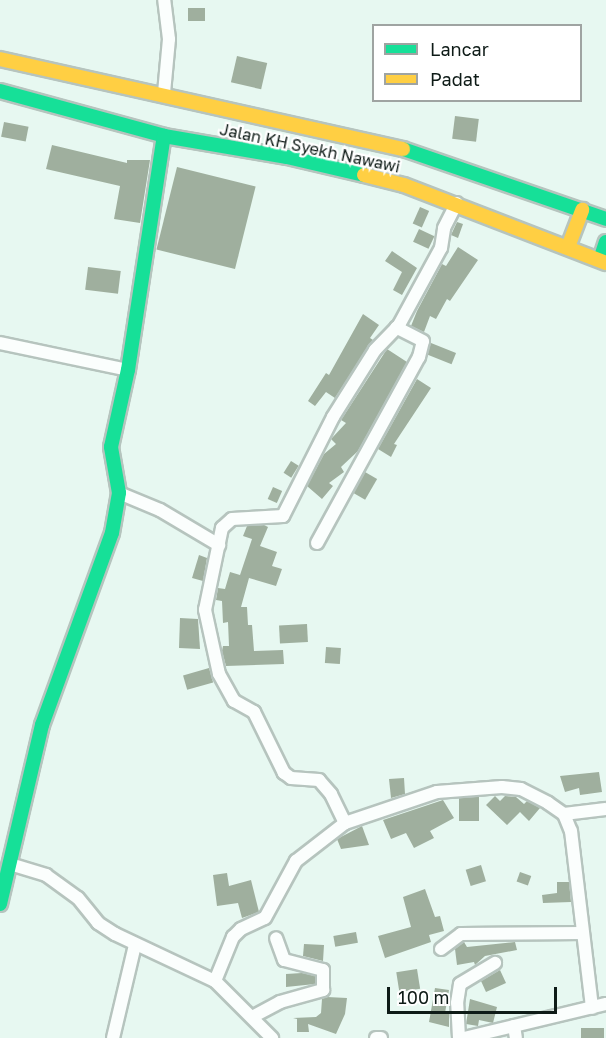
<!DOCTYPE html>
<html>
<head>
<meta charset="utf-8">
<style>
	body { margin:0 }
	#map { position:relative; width:606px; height:1038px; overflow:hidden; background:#e7f8f1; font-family:"Golos Text",sans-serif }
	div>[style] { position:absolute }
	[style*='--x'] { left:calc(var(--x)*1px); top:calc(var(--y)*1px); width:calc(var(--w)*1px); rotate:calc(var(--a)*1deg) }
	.building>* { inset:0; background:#9faf9e; transform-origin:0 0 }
	.roads { filter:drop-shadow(2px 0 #b6c4be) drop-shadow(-2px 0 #b6c4be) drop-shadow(0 2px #b6c4be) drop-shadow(0 -2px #b6c4be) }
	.street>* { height:12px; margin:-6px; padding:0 6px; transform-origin:6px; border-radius:6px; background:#fbfefd }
	.fast>* { height:14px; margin:-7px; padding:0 7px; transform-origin:7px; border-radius:7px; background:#16e098 }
	.slow>* { height:14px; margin:-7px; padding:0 7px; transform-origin:7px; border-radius:7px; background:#ffcf43 }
	span { translate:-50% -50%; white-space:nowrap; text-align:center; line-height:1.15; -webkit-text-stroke:4.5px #fff; paint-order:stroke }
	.street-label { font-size:16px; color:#0e1b17 }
	.legend { position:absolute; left:372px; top:24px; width:210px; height:78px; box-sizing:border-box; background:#fff; border:2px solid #9fa4a2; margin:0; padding:8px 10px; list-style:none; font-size:18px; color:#0e1b17 }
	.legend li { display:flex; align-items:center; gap:12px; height:30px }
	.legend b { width:30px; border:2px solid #9fa4a2 }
	.scale { position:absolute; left:387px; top:987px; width:170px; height:27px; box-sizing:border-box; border:3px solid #0e1b17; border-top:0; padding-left:8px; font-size:18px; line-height:21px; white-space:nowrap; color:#0e1b17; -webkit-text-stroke:4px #fff; paint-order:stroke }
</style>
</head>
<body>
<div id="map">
	<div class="building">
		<i style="left:188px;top:8px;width:17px;height:13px"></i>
		<i style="left:237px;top:56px;width:31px;height:27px;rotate:13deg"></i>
		<i style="left:455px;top:116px;width:24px;height:23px;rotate:7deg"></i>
		<i style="left:4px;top:122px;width:25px;height:15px;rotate:11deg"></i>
		<i style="clip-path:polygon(52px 145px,127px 163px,127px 160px,150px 160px,140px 223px,114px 219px,120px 186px,46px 169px)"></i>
		<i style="left:177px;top:167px;width:81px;height:85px;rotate:14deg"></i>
		<i style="left:420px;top:207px;width:10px;height:18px;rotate:24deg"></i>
		<i style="clip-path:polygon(457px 222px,463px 224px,458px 238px,451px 235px)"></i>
		<i style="left:419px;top:229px;width:17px;height:14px;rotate:25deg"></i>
		<i style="clip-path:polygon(458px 247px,478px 260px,450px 301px,447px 299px,436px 319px,430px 316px,424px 332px,411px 326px,417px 311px,442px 264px,446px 266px)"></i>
		<i style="clip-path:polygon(392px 251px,417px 268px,402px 295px,393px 290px,402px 272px,385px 261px)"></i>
		<i style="left:88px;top:267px;width:33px;height:23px;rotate:7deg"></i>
		<i style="clip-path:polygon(363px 314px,379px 325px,370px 338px,373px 340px,335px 398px,326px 392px,315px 406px,308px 401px,326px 373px,329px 375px)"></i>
		<i style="left:431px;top:343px;width:27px;height:12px;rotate:22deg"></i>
		<i style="clip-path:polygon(387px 349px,407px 362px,358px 451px,341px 467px,344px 472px,329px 483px,333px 486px,322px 499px,307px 486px,324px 454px,336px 444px,331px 439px,346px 423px,341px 420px)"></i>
		<i style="clip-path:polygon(417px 379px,431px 388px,394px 444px,397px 445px,391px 457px,378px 449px)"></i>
		<i style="left:291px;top:461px;width:9px;height:14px;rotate:32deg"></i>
		<i style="left:365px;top:472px;width:14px;height:24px;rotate:30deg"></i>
		<i style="left:273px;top:487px;width:10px;height:13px;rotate:24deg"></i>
		<i style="clip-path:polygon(264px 525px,268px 527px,260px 546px,277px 552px,272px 566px,282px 569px,276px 586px,249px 578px,241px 607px,247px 607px,248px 625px,252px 625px,254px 651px,283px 650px,284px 664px,226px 666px,222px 651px,223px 646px,229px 646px,228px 622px,223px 623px,222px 601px,216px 600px,218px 588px,225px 589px,230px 572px,240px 575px,252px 539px,243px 536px,247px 526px)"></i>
		<i style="clip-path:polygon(199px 555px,207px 558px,203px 581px,192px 578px)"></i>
		<i style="clip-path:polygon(180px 618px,198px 619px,200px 649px,179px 648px)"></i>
		<i style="left:307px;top:624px;width:18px;height:28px;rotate:87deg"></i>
		<i style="left:326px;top:647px;width:15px;height:16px;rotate:4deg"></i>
		<i style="left:209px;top:668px;width:15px;height:27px;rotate:74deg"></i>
		<i style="clip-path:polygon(599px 772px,602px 792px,580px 795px,579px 788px,565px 792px,560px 776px)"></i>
		<i style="clip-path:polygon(404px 778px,405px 794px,391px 798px,389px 779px)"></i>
		<i style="clip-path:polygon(495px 796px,500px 801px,505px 796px,516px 797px,524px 804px,527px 801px,540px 808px,529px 821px,520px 812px,507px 825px,486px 805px)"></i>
		<i style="left:479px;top:797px;width:24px;height:20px;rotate:90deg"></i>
		<i style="clip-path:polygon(443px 800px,454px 818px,430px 831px,434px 838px,414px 848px,406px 833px,391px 839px,383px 820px)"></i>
		<i style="clip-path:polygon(362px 826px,369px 845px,341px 849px,337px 839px)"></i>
		<i style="left:481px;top:865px;width:17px;height:16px;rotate:73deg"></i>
		<i style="left:520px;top:872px;width:12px;height:10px;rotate:20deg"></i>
		<i style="clip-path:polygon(227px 873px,229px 886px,251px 880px,259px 912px,242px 918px,238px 903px,217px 906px,213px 875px)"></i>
		<i style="clip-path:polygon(557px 882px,569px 882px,571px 902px,543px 903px,542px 895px,557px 893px)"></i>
		<i style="clip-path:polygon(425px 889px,435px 917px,440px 916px,444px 931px,429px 935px,431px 942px,385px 958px,378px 936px,411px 927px,403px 897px)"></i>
		<i style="left:356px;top:932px;width:11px;height:23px;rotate:80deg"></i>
		<i style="clip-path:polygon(464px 942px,467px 947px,515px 942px,517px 950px,485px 956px,475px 965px,474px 962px,457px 965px,455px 949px)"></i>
		<i style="clip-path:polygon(304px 944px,324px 945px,323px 961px,303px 956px)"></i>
		<i style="left:417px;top:969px;width:20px;height:21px;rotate:81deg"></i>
		<i style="clip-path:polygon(500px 970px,506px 983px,486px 992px,481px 981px)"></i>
		<i style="clip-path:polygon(302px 973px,315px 976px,315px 984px,286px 987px,286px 974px)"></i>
		<i style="clip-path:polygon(435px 988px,449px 990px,445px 1013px,449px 1014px,449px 1027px,429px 1022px)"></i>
		<i style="clip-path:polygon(327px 997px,347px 998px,345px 1014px,336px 1034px,308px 1024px,309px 1032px,297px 1032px,297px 1019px,293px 1018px,316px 1017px,321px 1013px,322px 999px)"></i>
		<i style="clip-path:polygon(470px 999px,497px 1007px,493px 1023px,479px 1020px,478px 1026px,466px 1024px)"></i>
		<i style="left:604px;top:1028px;width:10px;height:23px;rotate:90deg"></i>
	</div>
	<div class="roads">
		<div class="street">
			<i style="--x:164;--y:93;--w:54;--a:-84.7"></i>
			<i style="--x:169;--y:39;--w:39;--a:-97"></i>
			<i style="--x:0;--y:343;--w:131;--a:11.9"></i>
			<i style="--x:119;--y:493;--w:44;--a:22.5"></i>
			<i style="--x:160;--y:510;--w:69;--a:30.7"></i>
			<i style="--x:317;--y:543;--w:212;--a:-61.3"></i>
			<i style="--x:419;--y:357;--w:16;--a:-76"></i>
			<i style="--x:423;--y:341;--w:30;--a:-153"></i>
			<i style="--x:564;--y:814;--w:42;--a:-6.8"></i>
			<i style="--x:345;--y:823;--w:32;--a:-116"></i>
			<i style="--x:331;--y:794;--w:18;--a:-131"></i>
			<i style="--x:319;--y:780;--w:28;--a:-176"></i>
			<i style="--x:291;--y:778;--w:9;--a:-144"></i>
			<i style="--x:284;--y:773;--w:68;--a:-116.2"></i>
			<i style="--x:254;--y:712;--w:23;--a:-151"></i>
			<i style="--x:234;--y:701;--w:31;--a:-119"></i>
			<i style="--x:219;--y:674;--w:66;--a:-102.3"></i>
			<i style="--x:205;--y:610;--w:84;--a:-78.3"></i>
			<i style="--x:222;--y:528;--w:13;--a:-42"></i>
			<i style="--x:232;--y:519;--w:51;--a:-3.4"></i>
			<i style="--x:283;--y:516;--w:111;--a:-63.2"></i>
			<i style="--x:333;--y:417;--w:79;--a:-57.9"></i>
			<i style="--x:375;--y:350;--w:35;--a:-46"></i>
			<i style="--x:399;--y:325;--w:88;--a:-61.4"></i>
			<i style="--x:441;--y:248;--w:20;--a:-81"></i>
			<i style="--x:444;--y:228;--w:28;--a:-63"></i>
			<i style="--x:10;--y:864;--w:38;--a:17"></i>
			<i style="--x:46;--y:875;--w:39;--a:36"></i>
			<i style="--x:78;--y:898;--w:32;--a:51"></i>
			<i style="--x:98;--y:923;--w:20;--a:33"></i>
			<i style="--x:115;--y:934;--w:110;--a:25.2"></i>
			<i style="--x:215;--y:981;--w:81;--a:45"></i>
			<i style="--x:441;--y:949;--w:25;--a:-37"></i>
			<i style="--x:461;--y:934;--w:122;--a:-0.5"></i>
			<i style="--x:215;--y:981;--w:48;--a:-67.8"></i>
			<i style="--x:233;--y:937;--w:11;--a:-45"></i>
			<i style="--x:241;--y:929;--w:26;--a:-25"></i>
			<i style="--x:265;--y:918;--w:65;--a:-61.5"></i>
			<i style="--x:296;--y:861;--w:62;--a:-37.8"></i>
			<i style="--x:345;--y:823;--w:97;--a:-18.6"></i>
			<i style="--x:437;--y:792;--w:65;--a:-4.4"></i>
			<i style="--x:502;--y:787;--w:19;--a:6"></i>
			<i style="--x:521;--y:789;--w:30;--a:27"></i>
			<i style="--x:548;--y:803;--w:19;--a:35"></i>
			<i style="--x:564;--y:814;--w:18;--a:68"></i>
			<i style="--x:571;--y:831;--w:178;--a:83.2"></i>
			<i style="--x:254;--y:1016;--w:30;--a:-28"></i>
			<i style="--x:280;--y:1002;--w:45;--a:-15.6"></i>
			<i style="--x:323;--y:990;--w:20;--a:-90"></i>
			<i style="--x:323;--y:970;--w:40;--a:-165.6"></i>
			<i style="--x:284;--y:960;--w:23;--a:-110"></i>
			<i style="--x:514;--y:1026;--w:12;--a:81"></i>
			<i style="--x:113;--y:1038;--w:96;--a:-76.7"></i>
			<i style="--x:376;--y:1038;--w:5;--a:0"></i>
			<i style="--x:459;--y:1038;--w:35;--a:-93"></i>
			<i style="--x:457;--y:1003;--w:19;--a:-81"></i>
			<i style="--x:460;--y:984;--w:41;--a:-31"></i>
			<i style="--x:464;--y:1038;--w:146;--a:-13.5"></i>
		</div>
		<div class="fast">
			<i style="--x:0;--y:91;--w:170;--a:15.3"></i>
			<i style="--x:164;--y:136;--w:125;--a:9.7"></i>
			<i style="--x:287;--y:157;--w:79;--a:13.2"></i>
			<i style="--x:403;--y:149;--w:215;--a:19"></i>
			<i style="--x:600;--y:260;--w:19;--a:-72"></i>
			<i style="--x:0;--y:904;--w:184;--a:-76.8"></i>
			<i style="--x:42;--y:725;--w:204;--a:-70"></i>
			<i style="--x:112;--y:533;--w:41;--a:-80.1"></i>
			<i style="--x:119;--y:493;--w:47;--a:-99.9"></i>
			<i style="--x:111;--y:447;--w:79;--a:-77.6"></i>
			<i style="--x:128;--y:370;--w:237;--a:-81.3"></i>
		</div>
		<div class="slow">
			<i style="--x:0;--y:59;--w:413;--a:12.6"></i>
			<i style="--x:364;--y:175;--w:41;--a:14"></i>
			<i style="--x:404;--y:185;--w:217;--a:21.1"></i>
			<i style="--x:568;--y:247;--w:40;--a:-69"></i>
		</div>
	</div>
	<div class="street-label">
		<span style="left:310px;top:148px;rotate:12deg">Jalan KH Syekh Nawawi</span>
	</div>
	<ul class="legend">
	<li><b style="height:8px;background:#16e098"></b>Lancar</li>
	<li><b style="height:8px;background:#ffcf43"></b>Padat</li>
	</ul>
	<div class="scale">100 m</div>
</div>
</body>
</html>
